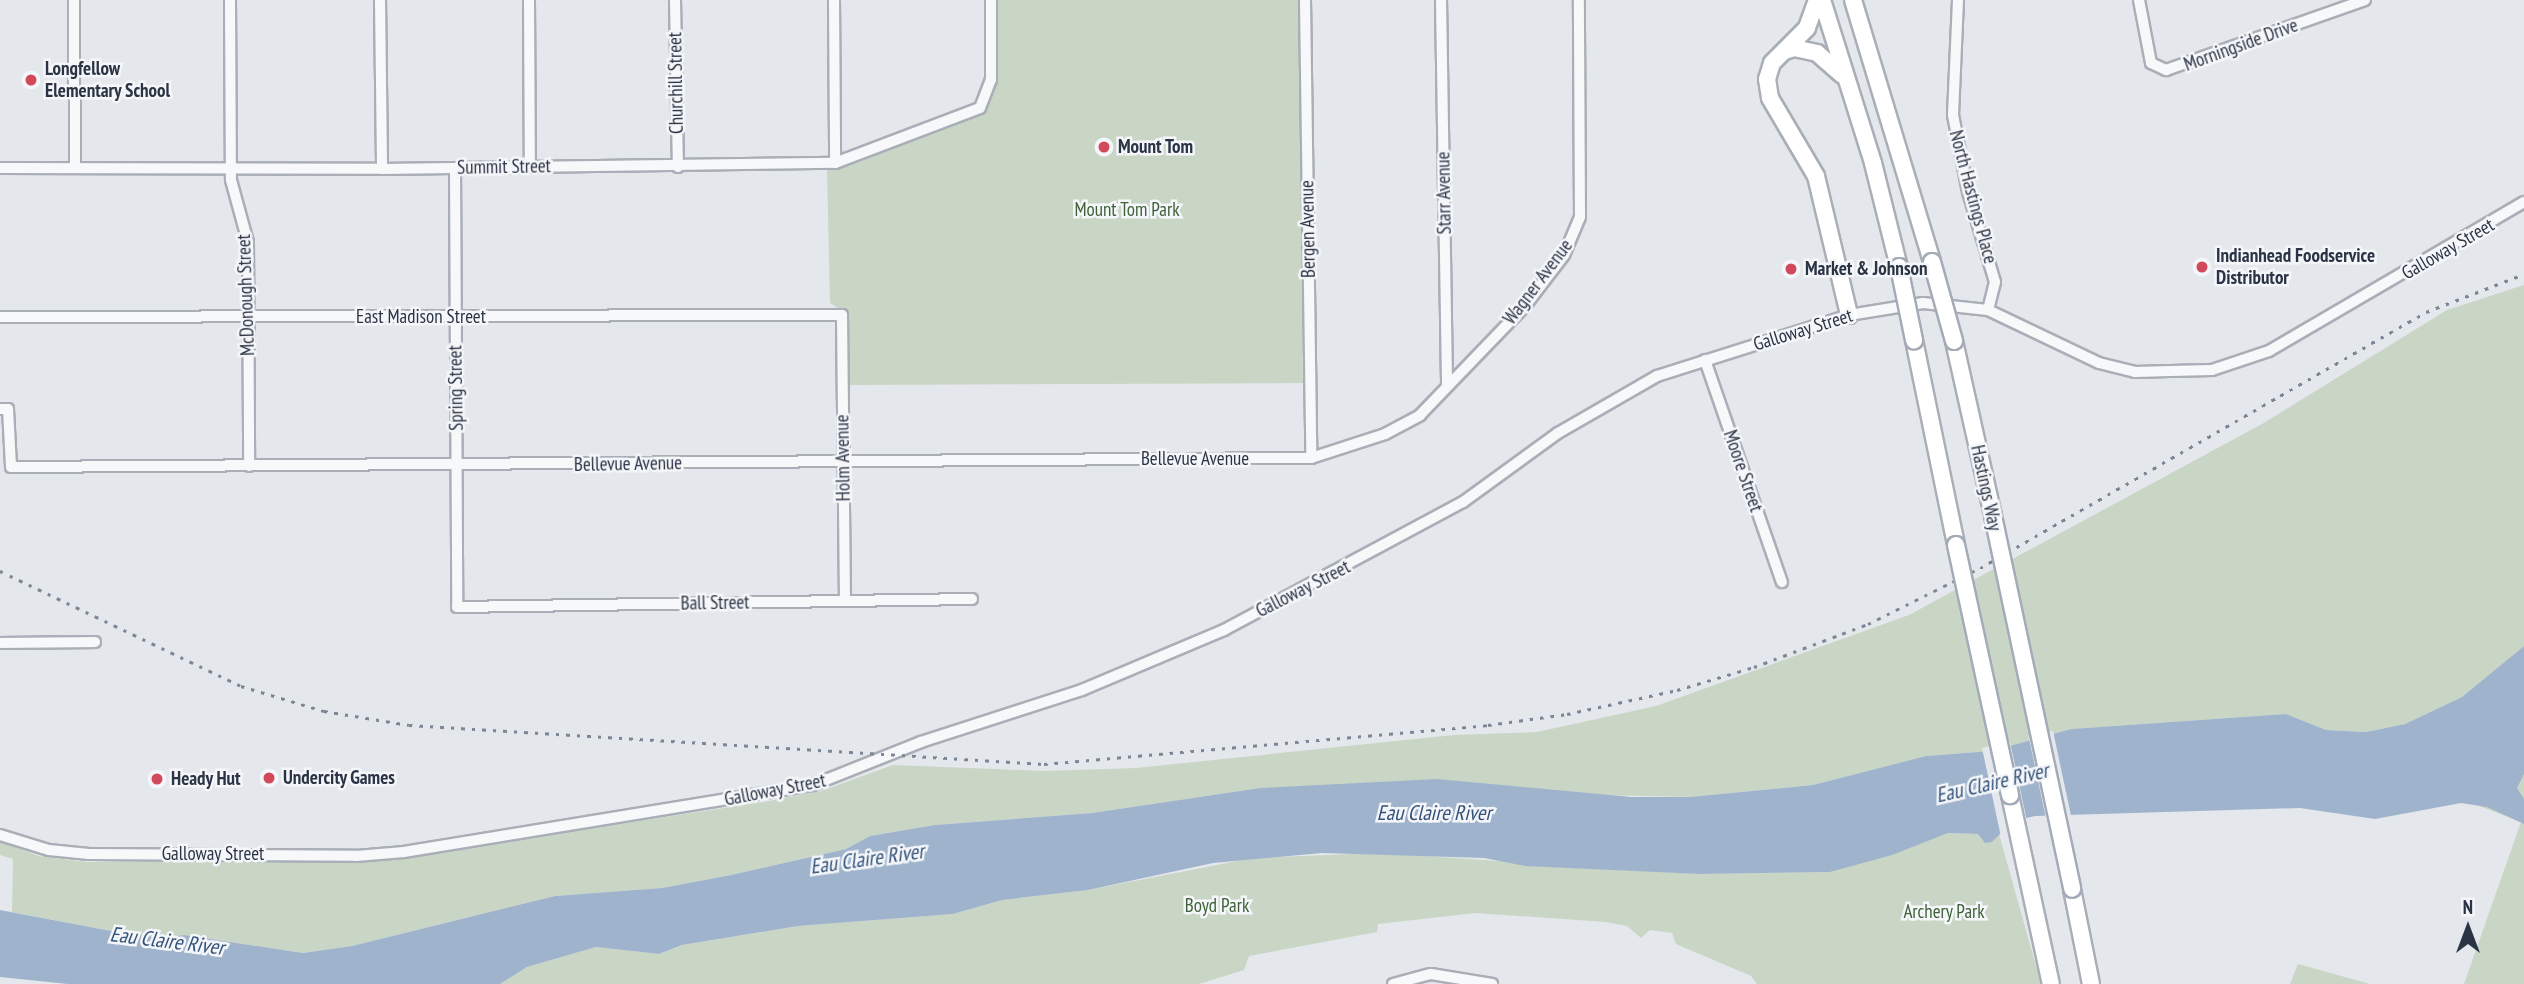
<!DOCTYPE html>
<html>
<head>
<meta charset="utf-8">
<style>
	body { margin:0 }
	#map { position:relative; width:2524px; height:984px; overflow:hidden; background:#e4e7ec; font-family:"PT Sans Narrow",sans-serif }
	div>[style] { position:absolute }
	[style*='--x'] { left:calc(var(--x)*1px); top:calc(var(--y)*1px); width:calc(var(--w)*1px); rotate:calc(var(--a)*1deg) }
	.green>* { inset:0; background:#c9d6c5 }
	.water>* { inset:0; background:#9fb4cc }
	.pier>* { inset:0; background:#e4e7ec; transform-origin:0 0 }
	.roads { filter:drop-shadow(2px 0 #a9aeb7) drop-shadow(-2px 0 #a9aeb7) drop-shadow(0 2px #a9aeb7) drop-shadow(0 -2px #a9aeb7) }
	.minor>* { height:10px; margin:-5px; padding:0 5px; transform-origin:5px; border-radius:5px; background:#f7f8fa }
	.primary>* { height:16px; margin:-8px; padding:0 8px; transform-origin:8px; border-radius:8px; background:#fff }
	.rail>* { height:2.5px; margin-top:-1.25px; transform-origin:0; background:repeating-linear-gradient(90deg,#7d8696 0 3.5px,transparent 0 10.5px) }
	.bridges { filter:drop-shadow(2px 0 #a3abb8) drop-shadow(-2px 0 #a3abb8) drop-shadow(0 2px #a3abb8) drop-shadow(0 -2px #a3abb8) }
	.primary-bridge>* { height:16px; margin:-8px; padding:0 8px; transform-origin:8px; border-radius:8px; background:#fff }
	.dots>* { width:19px; height:19px; translate:-50% -50%; box-sizing:border-box; border:4px solid #f4f6f9; border-radius:50% }
	span { translate:-50% -50%; white-space:nowrap; text-align:center; line-height:1.15; -webkit-text-stroke:5px #f4f6f9; paint-order:stroke }
	.street-label { font-size:19px; color:#2b3445 }
	.poi-label { font-size:19px; color:#2b3445; font-weight:700 }
	.left { translate:0 -50%; text-align:left }
	.park-label { font-size:19px; color:#3f6138 }
	.water-label { font-size:21px; color:#34527a; font-style:italic }
	.north { position:absolute; left:2433px; top:893px; width:70px; height:70px; -webkit-text-stroke:5px #f4f6f9; paint-order:stroke; rotate:0deg; font-size:19px; font-weight:700; line-height:28px; text-align:center; color:#2b3445 }
	.north::after { content:''; display:block; margin:auto; width:24px; height:32px; background:#2b3445; clip-path:polygon(50% 0,100% 100%,50% 72%,0 100%) }
</style>
</head>
<body>
<div id="map">
	<div class="green">
		<i style="clip-path:polygon(996px 0,1299px 0,1303px 383px,846px 385px,844px 312px,830px 303px,827px 169px,860px 162px,986px 108px,996px 85px)"></i>
		<i style="clip-path:polygon(2524px 285px,2524px 646px,2462px 697px,2405px 724px,2366px 732px,2326px 730px,2286px 714px,2071px 729px,1991px 751px,1926px 756px,1813px 785px,1690px 797px,1260px 788px,1092px 813px,935px 825px,870px 836px,846px 849px,731px 875px,662px 888px,555px 896px,352px 946px,303px 953px,184px 935px,161px 938px,111px 931px,12px 912px,13px 859px,0 855px,0 842px,39px 856px,86px 862px,370px 862px,763px 802px,821px 791px,893px 765px,1045px 771px,1136px 768px,1454px 735px,1537px 732px,1656px 706px,1909px 615px,2262px 424px,2447px 310px)"></i>
		<i style="clip-path:polygon(2524px 774px,2524px 984px,2464px 984px,2521px 822px,2474px 804px)"></i>
		<i style="clip-path:polygon(1948px 833px,1978px 834px,1992px 842px,1999px 834px,2041px 984px,1757px 984px,1751px 976px,1676px 944px,1672px 933px,1650px 930px,1641px 938px,1627px 926px,1606px 922px,1475px 913px,1378px 924px,1377px 932px,1249px 956px,1244px 970px,1199px 984px,500px 984px,527px 967px,596px 947px,659px 954px,682px 945px,798px 926px,953px 914px,1002px 900px,1088px 890px,1253px 858px,1378px 853px,1700px 874px,1830px 872px)"></i>
		<i style="clip-path:polygon(2298px 964px,2370px 984px,2290px 984px)"></i>
	</div>
	<div class="water">
		<i style="clip-path:polygon(2524px 646px,2524px 774px,2517px 788px,2524px 799px,2524px 824px,2487px 807px,2461px 803px,2375px 819px,2300px 808px,2035px 816px,2013px 821px,1992px 842px,1985px 843px,1978px 834px,1948px 833px,1892px 855px,1830px 872px,1700px 874px,1525px 866px,1484px 858px,1322px 853px,1213px 863px,1088px 890px,1002px 900px,953px 914px,798px 926px,682px 945px,659px 954px,596px 947px,527px 967px,500px 984px,68px 984px,0 977px,0 910px,111px 931px,161px 938px,184px 935px,303px 953px,352px 946px,555px 896px,662px 888px,731px 875px,846px 849px,870px 836px,935px 825px,1092px 813px,1260px 788px,1437px 779px,1631px 797px,1690px 797px,1813px 785px,1926px 756px,1991px 751px,2071px 729px,2286px 714px,2326px 730px,2366px 732px,2405px 724px,2462px 697px)"></i>
	</div>
	<div class="pier">
		<i style="left:2053px;top:731px;width:92px;height:25px;rotate:78deg"></i>
		<i style="clip-path:polygon(2010px 742px,2027px 821px,2014px 824px,2001px 837px,1982px 748px)"></i>
	</div>
	<div class="roads">
		<div class="minor">
			<i style="--x:74;--y:0;--w:167;--a:89.7"></i>
			<i style="--x:230;--y:0;--w:180;--a:89.7"></i>
			<i style="--x:231;--y:180;--w:64;--a:74.7"></i>
			<i style="--x:248;--y:242;--w:224;--a:89.7"></i>
			<i style="--x:380;--y:0;--w:169;--a:89.3"></i>
			<i style="--x:529;--y:0;--w:166;--a:89.7"></i>
			<i style="--x:675;--y:0;--w:167;--a:89"></i>
			<i style="--x:834;--y:0;--w:163;--a:89.6"></i>
			<i style="--x:1305;--y:0;--w:458;--a:89.2"></i>
			<i style="--x:1441;--y:0;--w:386;--a:89.1"></i>
			<i style="--x:1958;--y:0;--w:115;--a:92.5"></i>
			<i style="--x:1953;--y:115;--w:78;--a:79"></i>
			<i style="--x:1968;--y:192;--w:94;--a:73.3"></i>
			<i style="--x:1995;--y:282;--w:29;--a:104"></i>
			<i style="--x:2139;--y:0;--w:64;--a:79.2"></i>
			<i style="--x:2151;--y:63;--w:17;--a:25"></i>
			<i style="--x:2166;--y:70;--w:211;--a:-19.4"></i>
			<i style="--x:0;--y:168;--w:382;--a:0.1"></i>
			<i style="--x:382;--y:169;--w:453;--a:-0.8"></i>
			<i style="--x:835;--y:163;--w:155;--a:-20.8"></i>
			<i style="--x:980;--y:108;--w:30;--a:-69"></i>
			<i style="--x:991;--y:80;--w:80;--a:-90"></i>
			<i style="--x:455;--y:168;--w:439;--a:89.7"></i>
			<i style="--x:457;--y:607;--w:515;--a:-0.89"></i>
			<i style="--x:0;--y:317;--w:842;--a:-0.14"></i>
			<i style="--x:842;--y:315;--w:286;--a:89.4"></i>
			<i style="--x:1705;--y:360;--w:235;--a:70.9"></i>
			<i style="--x:0;--y:409;--w:8;--a:0"></i>
			<i style="--x:8;--y:409;--w:58;--a:87"></i>
			<i style="--x:11;--y:467;--w:1300;--a:-0.4"></i>
			<i style="--x:1311;--y:458;--w:78;--a:-18"></i>
			<i style="--x:1385;--y:434;--w:40;--a:-28"></i>
			<i style="--x:1420;--y:415;--w:151;--a:-46.1"></i>
			<i style="--x:1525;--y:306;--w:64;--a:-52.6"></i>
			<i style="--x:1564;--y:255;--w:41;--a:-67.2"></i>
			<i style="--x:1580;--y:217;--w:217;--a:-90.3"></i>
			<i style="--x:0;--y:643;--w:95;--a:-0.6"></i>
			<i style="--x:0;--y:835;--w:51;--a:17"></i>
			<i style="--x:49;--y:850;--w:40;--a:5.7"></i>
			<i style="--x:89;--y:854;--w:267;--a:0.4"></i>
			<i style="--x:356;--y:856;--w:48;--a:-4.8"></i>
			<i style="--x:404;--y:852;--w:414;--a:-9.3"></i>
			<i style="--x:813;--y:785;--w:116;--a:-21.7"></i>
			<i style="--x:921;--y:742;--w:169;--a:-17.9"></i>
			<i style="--x:1082;--y:690;--w:154;--a:-22.9"></i>
			<i style="--x:1224;--y:630;--w:271;--a:-28.2"></i>
			<i style="--x:1463;--y:502;--w:117;--a:-36"></i>
			<i style="--x:1558;--y:433;--w:114;--a:-29.9"></i>
			<i style="--x:1657;--y:376;--w:201;--a:-17.6"></i>
			<i style="--x:1849;--y:315;--w:75;--a:-9.2"></i>
			<i style="--x:1923;--y:303;--w:65;--a:6.1"></i>
			<i style="--x:1988;--y:310;--w:123;--a:25.5"></i>
			<i style="--x:2099;--y:363;--w:37;--a:14"></i>
			<i style="--x:2135;--y:372;--w:77;--a:-1.5"></i>
			<i style="--x:2212;--y:370;--w:60;--a:-18.4"></i>
			<i style="--x:2269;--y:351;--w:295;--a:-30.3"></i>
			<i style="--x:1393;--y:984;--w:39;--a:-15"></i>
			<i style="--x:1431;--y:974;--w:62;--a:9.3"></i>
		</div>
		<div class="primary">
			<i style="--x:1817;--y:0;--w:30;--a:110"></i>
			<i style="--x:1807;--y:28;--w:49;--a:135"></i>
			<i style="--x:1772;--y:63;--w:17;--a:107"></i>
			<i style="--x:1767;--y:79;--w:19;--a:81"></i>
			<i style="--x:1770;--y:98;--w:91;--a:59.5"></i>
			<i style="--x:1816;--y:176;--w:143;--a:76.6"></i>
			<i style="--x:1822;--y:0;--w:171;--a:72.6"></i>
			<i style="--x:1873;--y:163;--w:107;--a:76"></i>
			<i style="--x:1853;--y:0;--w:274;--a:73.2"></i>
			<i style="--x:1785;--y:51;--w:9;--a:-18"></i>
			<i style="--x:1794;--y:48;--w:24;--a:12"></i>
			<i style="--x:1817;--y:53;--w:33;--a:41"></i>
			<i style="--x:1914;--y:340;--w:209;--a:78.4"></i>
			<i style="--x:1954;--y:341;--w:179;--a:77.4"></i>
			<i style="--x:2010;--y:795;--w:193;--a:77.8"></i>
			<i style="--x:2072;--y:889;--w:97;--a:78.7"></i>
		</div>
	</div>
	<div class="rail">
		<i style="--x:0;--y:571;--w:267;--a:25.5"></i>
		<i style="--x:241;--y:686;--w:87;--a:16.8"></i>
		<i style="--x:324;--y:711;--w:86;--a:9.4"></i>
		<i style="--x:409;--y:725;--w:636;--a:3.51"></i>
		<i style="--x:1044;--y:764;--w:446;--a:-5"></i>
		<i style="--x:1488;--y:725;--w:80;--a:-7.9"></i>
		<i style="--x:1567;--y:714;--w:113;--a:-12.3"></i>
		<i style="--x:1677;--y:690;--w:80;--a:-16.6"></i>
		<i style="--x:1754;--y:667;--w:122;--a:-20.7"></i>
		<i style="--x:1868;--y:624;--w:125;--a:-26.6"></i>
		<i style="--x:1980;--y:568;--w:514;--a:-29.86"></i>
		<i style="--x:2426;--y:312;--w:105;--a:-21.2"></i>
	</div>
	<div class="bridges">
		<div class="primary-bridge">
			<i style="--x:1932;--y:262;--w:82;--a:74.4"></i>
			<i style="--x:1899;--y:267;--w:75;--a:78.4"></i>
			<i style="--x:1993;--y:516;--w:381;--a:78"></i>
			<i style="--x:1956;--y:545;--w:256;--a:77.8"></i>
		</div>
	</div>
	<div class="dots">
		<i style="left:31px;top:80px;background:#d1495b"></i>
		<i style="left:1104px;top:147px;background:#d1495b"></i>
		<i style="left:2202px;top:267px;background:#d1495b"></i>
		<i style="left:1791px;top:269px;background:#d1495b"></i>
		<i style="left:269px;top:778px;background:#d1495b"></i>
		<i style="left:157px;top:779px;background:#d1495b"></i>
	</div>
	<div class="street-label">
		<span style="left:2241px;top:45px;rotate:-20deg">Morningside Drive</span>
		<span style="left:676px;top:83px;rotate:-91deg">Churchill Street</span>
		<span style="left:504px;top:167px;rotate:-1deg">Summit Street</span>
		<span style="left:1444px;top:193px;rotate:-91deg">Starr Avenue</span>
		<span style="left:1973px;top:197px;rotate:75deg">North Hastings Place</span>
		<span style="left:1308px;top:229px;rotate:-91deg">Bergen Avenue</span>
		<span style="left:2448px;top:249px;rotate:-30deg">Galloway Street</span>
		<span style="left:1538px;top:282px;rotate:-53deg">Wagner Avenue</span>
		<span style="left:246px;top:295px;rotate:-92deg">McDonough Street</span>
		<span style="left:421px;top:317px">East Madison Street</span>
		<span style="left:1803px;top:330px;rotate:-17deg">Galloway Street</span>
		<span style="left:456px;top:388px;rotate:-91deg">Spring Street</span>
		<span style="left:843px;top:458px;rotate:-91deg">Holm Avenue</span>
		<span style="left:1195px;top:459px">Bellevue Avenue</span>
		<span style="left:628px;top:464px;rotate:-1deg">Bellevue Avenue</span>
		<span style="left:1743px;top:471px;rotate:71deg">Moore Street</span>
		<span style="left:1986px;top:488px;rotate:78deg">Hastings Way</span>
		<span style="left:1303px;top:589px;rotate:-27deg">Galloway Street</span>
		<span style="left:715px;top:603px;rotate:-1deg">Ball Street</span>
		<span style="left:775px;top:790px;rotate:-11deg">Galloway Street</span>
		<span style="left:213px;top:854px">Galloway Street</span>
	</div>
	<div class="poi-label">
		<span class="left" style="left:45px;top:80px">Longfellow<br>Elementary School</span>
		<span class="left" style="left:1118px;top:147px">Mount Tom</span>
		<span class="left" style="left:2216px;top:267px">Indianhead Foodservice<br>Distributor</span>
		<span class="left" style="left:1805px;top:269px">Market &amp; Johnson</span>
		<span class="left" style="left:283px;top:778px">Undercity Games</span>
		<span class="left" style="left:171px;top:779px">Heady Hut</span>
	</div>
	<div class="park-label">
		<span style="left:1127px;top:210px">Mount Tom Park</span>
		<span style="left:1217px;top:906px">Boyd Park</span>
		<span style="left:1944px;top:912px">Archery Park</span>
	</div>
	<div class="water-label">
		<span style="left:1992px;top:783px;rotate:-13deg">Eau Claire River</span>
		<span style="left:1434px;top:813px">Eau Claire River</span>
		<span style="left:867px;top:859px;rotate:-8deg">Eau Claire River</span>
		<span style="left:167px;top:941px;rotate:7deg">Eau Claire River</span>
	</div>
	<div class="north">N</div>
</div>
</body>
</html>
